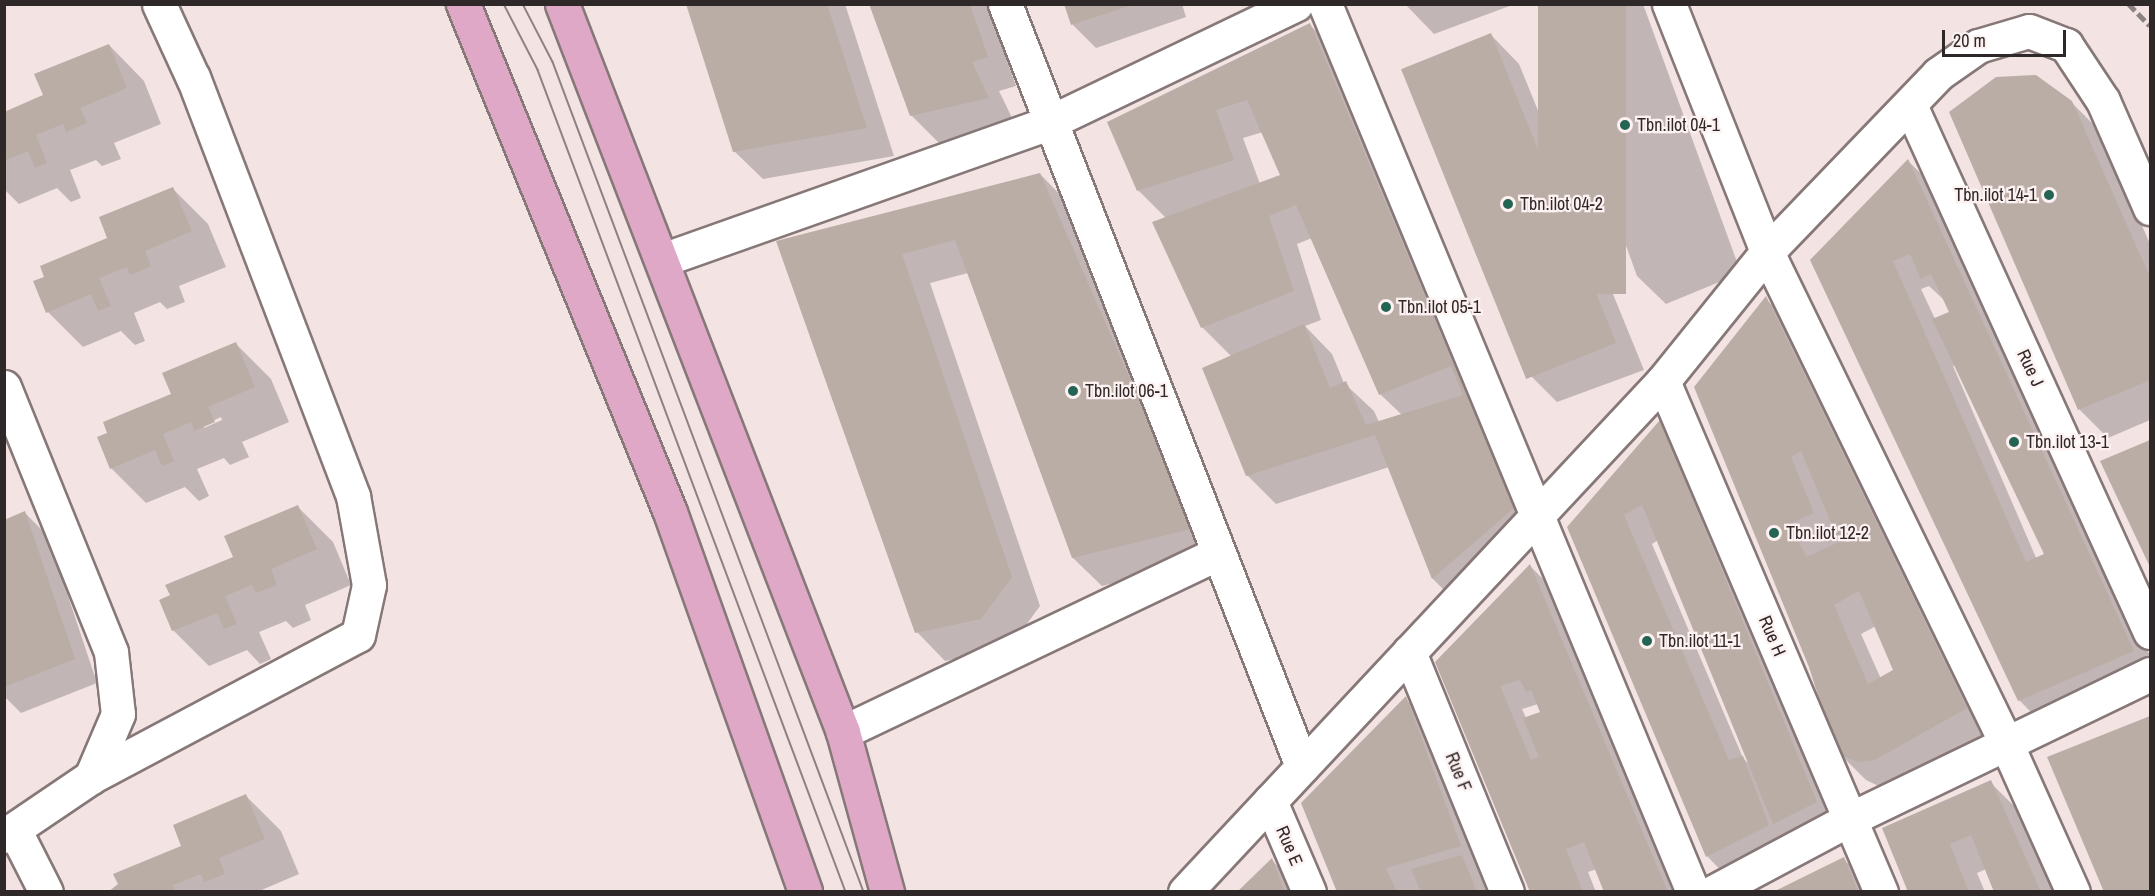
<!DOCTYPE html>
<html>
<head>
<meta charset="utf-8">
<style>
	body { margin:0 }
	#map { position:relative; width:2155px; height:896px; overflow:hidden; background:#f3e3e3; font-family:"Archivo Narrow",sans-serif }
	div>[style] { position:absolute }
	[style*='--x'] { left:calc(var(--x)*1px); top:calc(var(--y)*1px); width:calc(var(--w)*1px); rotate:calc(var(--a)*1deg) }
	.shadow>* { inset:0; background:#0003 }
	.building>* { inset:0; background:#baada6; transform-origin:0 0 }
	.roads { filter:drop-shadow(2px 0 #877878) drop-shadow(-2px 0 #877878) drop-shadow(0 2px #877878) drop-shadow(0 -2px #877878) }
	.minor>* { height:33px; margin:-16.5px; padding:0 16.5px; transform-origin:16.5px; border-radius:16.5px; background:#fff }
	.major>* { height:33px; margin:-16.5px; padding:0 16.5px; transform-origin:16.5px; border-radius:16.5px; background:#e0a8c7 }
	.tram>* { height:1.5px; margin:-0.75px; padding:0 0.75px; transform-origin:0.75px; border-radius:0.75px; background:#8d8282 }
	.rail>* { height:4.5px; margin-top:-2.25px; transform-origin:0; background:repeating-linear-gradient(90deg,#8d8282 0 9px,transparent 0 13.5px) }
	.dots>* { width:16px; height:16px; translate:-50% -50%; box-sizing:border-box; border:3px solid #fef1f1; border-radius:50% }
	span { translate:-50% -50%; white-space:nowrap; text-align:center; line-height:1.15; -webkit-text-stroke:4.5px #fef1f1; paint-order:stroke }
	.poi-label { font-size:18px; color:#2e2828 }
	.left { translate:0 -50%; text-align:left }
	.right { translate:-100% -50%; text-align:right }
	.street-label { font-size:18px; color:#2e2828 }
	.frame { position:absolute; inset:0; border:6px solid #2e2828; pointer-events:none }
	.scale { position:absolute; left:1942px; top:30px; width:124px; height:27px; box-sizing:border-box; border:3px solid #2e2828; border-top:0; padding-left:8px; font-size:18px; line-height:21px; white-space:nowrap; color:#2e2828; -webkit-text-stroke:4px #fef1f1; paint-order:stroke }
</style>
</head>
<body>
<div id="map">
	<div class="shadow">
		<i style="clip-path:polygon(688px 4px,845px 4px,894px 156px,763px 179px,734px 151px)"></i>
		<i style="clip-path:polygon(871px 4px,987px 4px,1016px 86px,999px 91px,1016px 126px,940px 144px,911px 115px)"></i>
		<i style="clip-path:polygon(1065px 4px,1182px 4px,1186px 17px,1096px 48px,1073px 25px)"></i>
		<i style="clip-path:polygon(1405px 4px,1515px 4px,1434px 34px)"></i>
		<i style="clip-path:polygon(1539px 4px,1643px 4px,1741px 273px,1666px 304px,1637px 276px)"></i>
		<i style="clip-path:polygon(evenodd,1310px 25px,1339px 54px,1542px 537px,1461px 607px,1433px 579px,1389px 467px,1276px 504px,1247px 475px,1232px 357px,1202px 327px,1166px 218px,1138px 190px,1109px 122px,1310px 25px,1263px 132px,1282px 176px,1260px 184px,1243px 138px,1263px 132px,1310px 25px,1312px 238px,1380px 394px,1402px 415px,1379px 422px,1374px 411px,1344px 383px,1332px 354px,1305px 326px,1321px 320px,1297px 244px,1312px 238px)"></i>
		<i style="clip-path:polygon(1491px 35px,1519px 64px,1644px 370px,1557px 402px,1528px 373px)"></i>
		<i style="clip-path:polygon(109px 45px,144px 81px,161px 124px,114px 143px,121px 159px,102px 166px,96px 160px,70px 170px,81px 198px,71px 202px,57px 188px,19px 204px,4px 189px,4px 113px,45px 96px)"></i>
		<i style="clip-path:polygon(2071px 102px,2101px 132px,2150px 244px,2150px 420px,2108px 438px,2079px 409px)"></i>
		<i style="clip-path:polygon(evenodd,1908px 161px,1937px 189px,2150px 656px,2150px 685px,2048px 729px,2019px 700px,1848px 330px,1908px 161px,1929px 286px,1945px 301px,1951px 313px,1935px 319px,1921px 289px,1929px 286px,1908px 161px,1955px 365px,2046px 555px,2037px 560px,1953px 366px,1955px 365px)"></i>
		<i style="clip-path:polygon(1040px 174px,1068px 203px,1222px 556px,1102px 586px,1073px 558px,968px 273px,930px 283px,1040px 606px,1010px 647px,945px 661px,917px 632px,778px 242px)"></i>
		<i style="clip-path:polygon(173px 189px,208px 224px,226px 267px,179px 286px,185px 302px,167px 309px,160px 302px,134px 313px,145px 341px,135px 345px,121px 331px,83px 347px,48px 312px,109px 239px)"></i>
		<i style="clip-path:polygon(evenodd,1766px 299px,1794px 327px,1994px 737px,1887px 790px,1866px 780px,1837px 751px,1810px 666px,1696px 388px,1766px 299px,1876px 626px,1895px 671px,1881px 679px,1861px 634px,1876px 626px)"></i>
		<i style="clip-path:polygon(evenodd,236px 344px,271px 379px,289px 422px,242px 442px,249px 457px,230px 465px,224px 458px,197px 469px,209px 496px,199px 501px,185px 487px,146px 503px,111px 468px,173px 395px,236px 344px,221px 417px,222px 420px,204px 428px,204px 425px,221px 417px)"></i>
		<i style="clip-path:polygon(evenodd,1660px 422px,1689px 450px,1845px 831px,1735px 885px,1707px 856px,1569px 527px,1660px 422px,1658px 540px,1751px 766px,1743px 758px,1652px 544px,1658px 540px)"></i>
		<i style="clip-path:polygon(2150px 441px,2150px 563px,2102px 462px)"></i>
		<i style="clip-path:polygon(298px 507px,333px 542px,351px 585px,305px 605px,311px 620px,293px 628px,286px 621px,259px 632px,271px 659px,260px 664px,247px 650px,209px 666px,173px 630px,235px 558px)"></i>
		<i style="clip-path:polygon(25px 513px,48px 536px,97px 683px,21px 713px,4px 696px,4px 521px)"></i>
		<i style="clip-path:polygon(evenodd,1530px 566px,1553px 589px,1680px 892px,1606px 892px,1597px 869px,1588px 872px,1596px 892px,1532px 892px,1437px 663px,1530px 566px,1538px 704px,1542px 713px,1526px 718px,1522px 709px,1538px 704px)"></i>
		<i style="clip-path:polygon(1406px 699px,1434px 727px,1488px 874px,1481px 876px,1493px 892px,1338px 892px)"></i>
		<i style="clip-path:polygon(2150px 717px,2150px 892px,2106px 892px,2049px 758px)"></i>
		<i style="clip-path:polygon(1990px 782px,2019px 811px,2056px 892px,1995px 892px,1986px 869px,1977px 873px,1985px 892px,1909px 892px)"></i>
		<i style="clip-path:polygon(246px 796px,281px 831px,299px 874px,257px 892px,110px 892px,183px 847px)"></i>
		<i style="clip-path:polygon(1844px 859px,1874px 892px,1777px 892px)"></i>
		<i style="clip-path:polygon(1272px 860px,1301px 892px,1239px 892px)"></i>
	</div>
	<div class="building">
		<i style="clip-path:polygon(686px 4px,827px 4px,867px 128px,733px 152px)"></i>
		<i style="clip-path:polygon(869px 4px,970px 4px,988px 57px,972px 62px,989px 98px,910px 116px)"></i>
		<i style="clip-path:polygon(1064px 4px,1132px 4px,1132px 5px,1071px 25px)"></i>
		<i style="left:1538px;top:4px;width:88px;height:290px"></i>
		<i style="clip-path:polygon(1310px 23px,1514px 508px,1432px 579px,1375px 435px,1246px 476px,1202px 368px,1304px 324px,1330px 388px,1346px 381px,1366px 425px,1463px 395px,1451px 366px,1379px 395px,1296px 205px,1269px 216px,1294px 291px,1201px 328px,1152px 222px,1280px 175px,1247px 100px,1216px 110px,1234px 160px,1137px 191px,1107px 122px)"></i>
		<i style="left:1491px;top:33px;width:334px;height:97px;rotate:68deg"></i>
		<i style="clip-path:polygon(109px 44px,127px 88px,80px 108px,87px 123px,66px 132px,63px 124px,36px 135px,47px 163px,35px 168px,28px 151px,4px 161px,4px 112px,43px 95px,34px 74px)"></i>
		<i style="clip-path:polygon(2036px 75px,2072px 101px,2150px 277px,2150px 386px,2148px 381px,2078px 410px,1949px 112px,1996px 77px)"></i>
		<i style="clip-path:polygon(evenodd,1908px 159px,2134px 651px,2018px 701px,1810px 260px,1908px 159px,1910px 254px,1921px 279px,1931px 274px,1949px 312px,1932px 319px,2044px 554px,2026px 562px,1893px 261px,1910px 254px)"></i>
		<i style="clip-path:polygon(1040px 173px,1195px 528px,1072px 558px,955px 240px,902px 254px,1012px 577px,981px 619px,915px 633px,776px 241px)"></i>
		<i style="clip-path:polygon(173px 187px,192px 231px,145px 251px,151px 266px,130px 275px,127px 267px,99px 278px,111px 306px,98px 311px,91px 294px,46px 313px,33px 281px,44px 277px,40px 266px,107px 238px,99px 217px)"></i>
		<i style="clip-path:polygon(evenodd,1766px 296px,1967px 708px,1875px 760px,1857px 762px,1836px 752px,1809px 667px,1694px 387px,1766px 296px,1801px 451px,1839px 542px,1806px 557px,1790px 524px,1814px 513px,1791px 457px,1801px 451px,1766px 296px,1859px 591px,1893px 670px,1868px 684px,1834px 605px,1859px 591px)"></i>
		<i style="clip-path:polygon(236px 342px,255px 387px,208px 407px,215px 422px,194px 431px,191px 422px,163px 434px,174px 461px,162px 466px,155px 450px,110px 469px,97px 437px,107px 433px,103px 422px,171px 394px,162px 373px)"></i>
		<i style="clip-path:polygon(1660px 420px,1817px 802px,1773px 824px,1642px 505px,1624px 515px,1729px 760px,1743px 756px,1769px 825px,1706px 857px,1567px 527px)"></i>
		<i style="clip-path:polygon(2150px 440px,2150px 567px,2100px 461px)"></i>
		<i style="clip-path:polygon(298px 505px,317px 549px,271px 569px,277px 585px,256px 593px,252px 585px,225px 596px,237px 624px,224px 629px,217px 613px,172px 631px,159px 600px,170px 595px,165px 585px,233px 557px,224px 536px)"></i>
		<i style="clip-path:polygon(25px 511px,75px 659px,4px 687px,4px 520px)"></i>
		<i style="clip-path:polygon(evenodd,1530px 564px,1667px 890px,1664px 892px,1604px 892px,1584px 842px,1566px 849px,1583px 892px,1530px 892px,1435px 662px,1530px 564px,1520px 680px,1526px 692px,1531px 690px,1540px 712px,1523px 718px,1539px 757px,1531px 760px,1500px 686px,1520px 680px)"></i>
		<i style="clip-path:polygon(1406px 696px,1461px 846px,1386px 868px,1397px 892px,1337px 892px,1301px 803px)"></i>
		<i style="clip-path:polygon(2150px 716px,2150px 892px,2104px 892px,2047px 757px)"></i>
		<i style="clip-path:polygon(1991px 780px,2041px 892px,1994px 892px,1971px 835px,1950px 844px,1969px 892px,1908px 892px,1882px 828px)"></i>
		<i style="clip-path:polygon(246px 794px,265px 839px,219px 858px,225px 874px,204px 882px,201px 874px,173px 885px,176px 892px,108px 892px,118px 884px,113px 874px,181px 846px,173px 825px)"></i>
		<i style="clip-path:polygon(1462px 855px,1477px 892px,1421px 892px,1411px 869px)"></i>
		<i style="clip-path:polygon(1844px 857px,1858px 892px,1773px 892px)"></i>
		<i style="clip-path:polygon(1272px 858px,1285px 892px,1237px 892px)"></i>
	</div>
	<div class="roads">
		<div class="minor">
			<i style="--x:1005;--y:4;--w:818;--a:68.71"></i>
			<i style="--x:1325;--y:4;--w:961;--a:67.49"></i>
			<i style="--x:1669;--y:4;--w:267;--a:68.4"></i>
			<i style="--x:1767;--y:252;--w:546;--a:64.04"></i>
			<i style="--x:2006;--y:743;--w:163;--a:65.8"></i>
			<i style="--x:1910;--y:105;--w:579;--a:65.52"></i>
			<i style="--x:662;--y:260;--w:410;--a:-19.5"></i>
			<i style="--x:1048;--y:123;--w:275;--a:-25.6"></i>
			<i style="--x:1663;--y:381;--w:556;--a:66.9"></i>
			<i style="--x:4;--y:387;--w:286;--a:68"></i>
			<i style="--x:111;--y:652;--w:62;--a:83.6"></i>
			<i style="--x:118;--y:714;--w:69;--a:113.2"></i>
			<i style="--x:91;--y:777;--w:105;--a:145.9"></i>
			<i style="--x:1409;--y:652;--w:259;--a:67.8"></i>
			<i style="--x:843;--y:732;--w:416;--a:-25.5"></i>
			<i style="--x:91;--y:777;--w:302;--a:-28"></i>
			<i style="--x:358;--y:635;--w:51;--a:-77.6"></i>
			<i style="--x:369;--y:585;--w:90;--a:-100.2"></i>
			<i style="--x:353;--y:496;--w:448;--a:-110.9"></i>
			<i style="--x:193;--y:78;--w:81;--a:-114.7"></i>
			<i style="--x:1270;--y:801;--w:99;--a:66.8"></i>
			<i style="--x:15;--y:831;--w:68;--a:63.1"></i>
			<i style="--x:1185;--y:892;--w:700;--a:-46.91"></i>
			<i style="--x:1663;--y:381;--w:166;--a:-51.1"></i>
			<i style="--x:1767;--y:252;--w:247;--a:-46.1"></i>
			<i style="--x:1938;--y:74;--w:49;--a:-35"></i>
			<i style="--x:1978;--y:46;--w:53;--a:-16.4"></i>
			<i style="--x:2029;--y:31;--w:40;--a:21"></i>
			<i style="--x:2066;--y:45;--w:67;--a:56.5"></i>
			<i style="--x:2103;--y:101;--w:117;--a:66.3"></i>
			<i style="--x:1713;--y:892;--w:155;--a:-28.1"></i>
			<i style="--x:1850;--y:819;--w:333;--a:-25.8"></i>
		</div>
		<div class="major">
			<i style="--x:463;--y:4;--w:549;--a:67.83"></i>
			<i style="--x:670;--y:512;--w:403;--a:70.4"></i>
			<i style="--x:562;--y:4;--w:780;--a:68.89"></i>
			<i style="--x:843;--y:732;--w:166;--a:74.6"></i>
		</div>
	</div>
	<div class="tram">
		<i style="--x:504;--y:4;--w:74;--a:62.7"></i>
		<i style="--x:538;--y:70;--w:878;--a:69.46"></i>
		<i style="--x:523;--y:4;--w:65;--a:62.7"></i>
		<i style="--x:553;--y:62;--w:886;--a:69.46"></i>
	</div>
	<div class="rail">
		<i style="--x:2129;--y:4;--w:30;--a:46"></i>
	</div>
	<div class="dots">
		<i style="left:1625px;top:125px;background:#236452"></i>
		<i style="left:2049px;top:195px;background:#236452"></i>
		<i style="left:1508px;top:204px;background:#236452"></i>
		<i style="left:1386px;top:307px;background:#236452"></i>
		<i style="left:1073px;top:391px;background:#236452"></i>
		<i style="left:2014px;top:442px;background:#236452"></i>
		<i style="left:1774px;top:533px;background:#236452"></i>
		<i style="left:1647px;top:641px;background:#236452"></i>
	</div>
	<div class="poi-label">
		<span class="left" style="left:1637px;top:125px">Tbn.ilot 04-1</span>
		<span class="right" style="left:2037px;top:195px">Tbn.ilot 14-1</span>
		<span class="left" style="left:1520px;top:204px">Tbn.ilot 04-2</span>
		<span class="left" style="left:1398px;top:307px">Tbn.ilot 05-1</span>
		<span class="left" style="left:1085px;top:391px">Tbn.ilot 06-1</span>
		<span class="left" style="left:2026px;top:442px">Tbn.ilot 13-1</span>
		<span class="left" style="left:1786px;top:533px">Tbn.ilot 12-2</span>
		<span class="left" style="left:1659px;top:641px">Tbn.ilot 11-1</span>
	</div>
	<div class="street-label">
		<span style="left:2030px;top:368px;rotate:65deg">Rue J</span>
		<span style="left:1772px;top:636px;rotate:67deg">Rue H</span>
		<span style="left:1458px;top:772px;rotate:68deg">Rue F</span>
		<span style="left:1289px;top:846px;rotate:67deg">Rue E</span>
	</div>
	<div class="frame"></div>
	<div class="scale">20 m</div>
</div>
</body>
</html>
